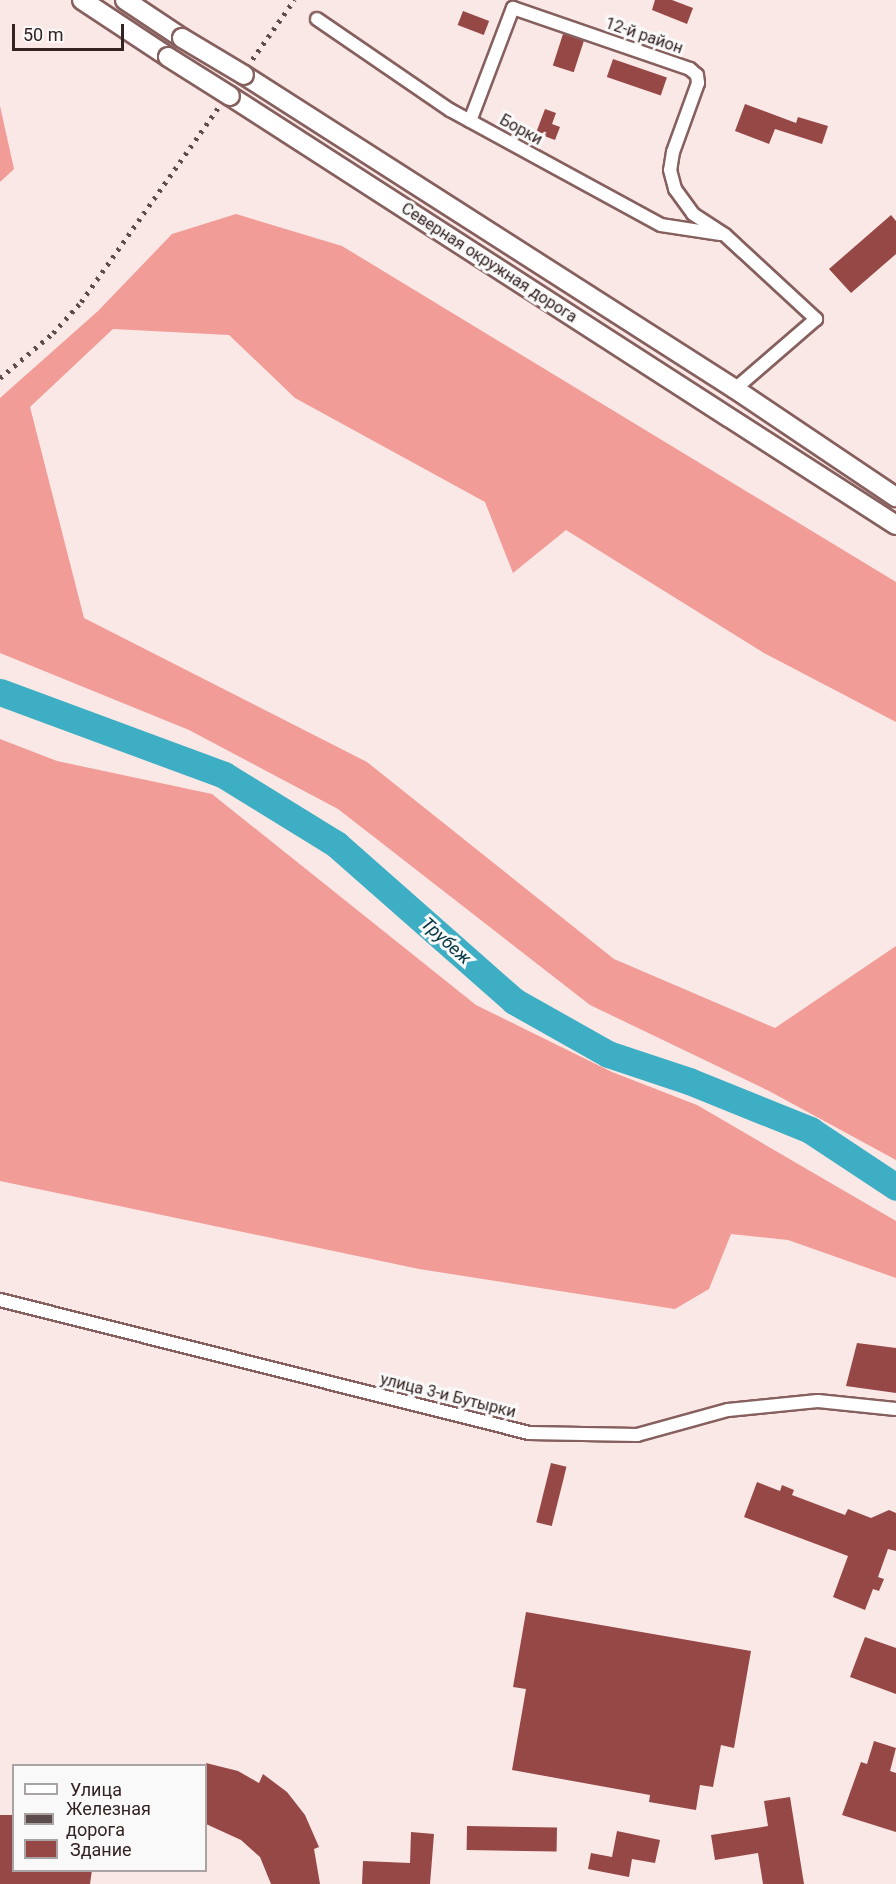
<!DOCTYPE html>
<html>
<head>
<meta charset="utf-8">
<style>
	body { margin:0 }
	#map { position:relative; width:896px; height:1884px; overflow:hidden; background:#fae8e6; font-family:Roboto,sans-serif }
	div>[style] { position:absolute }
	[style*='--x'] { left:calc(var(--x)*1px); top:calc(var(--y)*1px); width:calc(var(--w)*1px); rotate:calc(var(--a)*1deg) }
	.forest>* { inset:0; background:#f29c98 }
	.river>* { height:27px; margin:-13.5px; padding:0 13.5px; transform-origin:13.5px; border-radius:13.5px; background:#3daec3 }
	.building>* { inset:0; background:#954846; transform-origin:0 0 }
	.roads { filter:drop-shadow(2px 0 #86605e) drop-shadow(-2px 0 #86605e) drop-shadow(0 2px #86605e) drop-shadow(0 -2px #86605e) }
	.street>* { height:12px; margin:-6px; padding:0 6px; transform-origin:6px; border-radius:6px; background:#fff }
	.primary>* { height:18px; margin:-9px; padding:0 9px; transform-origin:9px; border-radius:9px; background:#fff }
	.rail>* { height:4.5px; margin-top:-2.25px; transform-origin:0; background:repeating-linear-gradient(90deg,#5c4c4b 0 3px,transparent 0 9px) }
	.bridges { filter:drop-shadow(2px 0 #86605e) drop-shadow(-2px 0 #86605e) drop-shadow(0 2px #86605e) drop-shadow(0 -2px #86605e) }
	.primary-bridge>* { height:18px; margin:-9px; padding:0 9px; transform-origin:9px; border-radius:9px; background:#fff }
	span { translate:-50% -50%; white-space:nowrap; text-align:center; line-height:1.15; -webkit-text-stroke:6px #f9f9f9; paint-order:stroke }
	.street-label { font-size:16px; color:#332322 }
	.water-label { font-size:18px; color:#00363f; font-style:italic }
	.legend { position:absolute; left:12px; top:1764px; width:195px; height:108px; box-sizing:border-box; background:#f9f9f9; border:2px solid #aaa3a3; margin:0; padding:8px 10px; list-style:none; font-size:18px; color:#332322 }
	.legend li { display:flex; align-items:center; gap:12px; height:30px }
	.legend b { width:30px; border:2px solid #aaa3a3 }
	.scale { position:absolute; left:12px; top:24px; width:112px; height:27px; box-sizing:border-box; border:3px solid #332322; border-top:0; padding-left:8px; font-size:18px; line-height:21px; white-space:nowrap; color:#332322; -webkit-text-stroke:4px #f9f9f9; paint-order:stroke }
</style>
</head>
<body>
<div id="map">
	<div class="forest">
		<i style="clip-path:polygon(0 106px,14px 169px,0 182px)"></i>
		<i style="clip-path:polygon(236px 214px,342px 246px,896px 582px,896px 722px,764px 653px,566px 530px,513px 573px,485px 502px,295px 398px,229px 335px,113px 329px,30px 407px,84px 618px,367px 762px,614px 959px,775px 1028px,896px 946px,896px 1160px,769px 1091px,590px 1005px,338px 809px,189px 730px,0 653px,0 398px,98px 311px,172px 234px)"></i>
		<i style="clip-path:polygon(0 739px,57px 761px,212px 794px,476px 1005px,612px 1072px,697px 1105px,896px 1221px,896px 1278px,788px 1240px,731px 1234px,709px 1289px,675px 1309px,419px 1269px,0 1181px)"></i>
	</div>
	<div class="river">
		<i style="--x:0;--y:692;--w:239;--a:20.3"></i>
		<i style="--x:224;--y:775;--w:132;--a:31.6"></i>
		<i style="--x:336;--y:844;--w:237;--a:41.4"></i>
		<i style="--x:514;--y:1001;--w:108;--a:29.4"></i>
		<i style="--x:608;--y:1054;--w:85;--a:18.4"></i>
		<i style="--x:689;--y:1081;--w:131;--a:22"></i>
		<i style="--x:810;--y:1130;--w:103;--a:33.5"></i>
	</div>
	<div class="building">
		<i style="clip-path:polygon(655px 0,672px 0,693px 8px,687px 24px,652px 10px)"></i>
		<i style="left:463px;top:11px;width:28px;height:15px;rotate:21deg"></i>
		<i style="left:563px;top:34px;width:22px;height:33px;rotate:18deg"></i>
		<i style="left:613px;top:59px;width:57px;height:19px;rotate:19deg"></i>
		<i style="clip-path:polygon(745px 104px,796px 123px,798px 117px,828px 126px,822px 144px,775px 129px,769px 144px,735px 131px)"></i>
		<i style="clip-path:polygon(545px 109px,556px 113px,552px 124px,560px 127px,555px 140px,536px 133px)"></i>
		<i style="clip-path:polygon(891px 215px,896px 221px,896px 254px,851px 293px,829px 269px)"></i>
		<i style="clip-path:polygon(857px 1343px,896px 1348px,896px 1393px,846px 1386px)"></i>
		<i style="left:551px;top:1463px;width:16px;height:61px;rotate:14deg"></i>
		<i style="clip-path:polygon(757px 1482px,780px 1491px,782px 1485px,794px 1490px,792px 1495px,845px 1515px,848px 1509px,871px 1518px,889px 1510px,896px 1513px,896px 1551px,888px 1549px,878px 1577px,884px 1579px,879px 1591px,873px 1589px,865px 1610px,833px 1597px,848px 1556px,744px 1517px)"></i>
		<i style="clip-path:polygon(526px 1612px,751px 1651px,734px 1748px,721px 1745px,713px 1787px,700px 1785px,696px 1810px,649px 1802px,650px 1795px,512px 1770px,526px 1689px,513px 1687px)"></i>
		<i style="clip-path:polygon(865px 1637px,896px 1648px,896px 1694px,850px 1677px)"></i>
		<i style="clip-path:polygon(874px 1741px,896px 1748px,890px 1771px,896px 1773px,896px 1832px,842px 1815px,861px 1762px,867px 1764px)"></i>
		<i style="clip-path:polygon(206px 1763px,238px 1771px,259px 1783px,263px 1774px,287px 1792px,305px 1815px,319px 1847px,314px 1849px,320px 1884px,271px 1884px,260px 1857px,241px 1840px,206px 1824px)"></i>
		<i style="clip-path:polygon(790px 1797px,804px 1884px,763px 1884px,758px 1853px,715px 1860px,711px 1835px,768px 1826px,764px 1801px)"></i>
		<i style="clip-path:polygon(0 1815px,14px 1815px,14px 1870px,92px 1870px,90px 1884px,0 1884px)"></i>
		<i style="left:467px;top:1826px;width:90px;height:24px;rotate:1deg"></i>
		<i style="clip-path:polygon(617px 1831px,660px 1840px,655px 1863px,632px 1859px,629px 1877px,588px 1869px,591px 1853px,612px 1857px)"></i>
		<i style="clip-path:polygon(411px 1832px,434px 1834px,430px 1884px,362px 1884px,363px 1861px,410px 1863px)"></i>
	</div>
	<div class="roads">
		<div class="street">
			<i style="--x:317;--y:19;--w:161;--a:34.4"></i>
			<i style="--x:450;--y:110;--w:240;--a:28.6"></i>
			<i style="--x:661;--y:225;--w:60;--a:8.7"></i>
			<i style="--x:470;--y:121;--w:121;--a:-69.2"></i>
			<i style="--x:513;--y:8;--w:187;--a:19"></i>
			<i style="--x:690;--y:69;--w:9;--a:41"></i>
			<i style="--x:697;--y:75;--w:8;--a:83"></i>
			<i style="--x:698;--y:83;--w:73;--a:109.9"></i>
			<i style="--x:673;--y:152;--w:18;--a:99"></i>
			<i style="--x:670;--y:170;--w:20;--a:75"></i>
			<i style="--x:675;--y:189;--w:31;--a:54"></i>
			<i style="--x:693;--y:214;--w:38;--a:33"></i>
			<i style="--x:725;--y:235;--w:124;--a:42.7"></i>
			<i style="--x:816;--y:319;--w:107;--a:139.2"></i>
			<i style="--x:0;--y:1300;--w:545;--a:14.11"></i>
			<i style="--x:529;--y:1433;--w:108;--a:1.1"></i>
			<i style="--x:637;--y:1435;--w:94;--a:-15.4"></i>
			<i style="--x:728;--y:1410;--w:90;--a:-5.7"></i>
			<i style="--x:818;--y:1401;--w:78;--a:5.9"></i>
		</div>
		<div class="primary">
			<i style="--x:82;--y:0;--w:103;--a:33.5"></i>
			<i style="--x:125;--y:0;--w:69;--a:33.7"></i>
			<i style="--x:244;--y:75;--w:583;--a:32.6"></i>
			<i style="--x:735;--y:389;--w:194;--a:33.9"></i>
			<i style="--x:230;--y:96;--w:792;--a:32.79"></i>
		</div>
	</div>
	<div class="rail">
		<i style="--x:0;--y:378;--w:70;--a:-40.3"></i>
		<i style="--x:53;--y:333;--w:42;--a:-47.9"></i>
		<i style="--x:81;--y:302;--w:370;--a:-54.8"></i>
	</div>
	<div class="bridges">
		<div class="primary-bridge">
			<i style="--x:182;--y:38;--w:72;--a:30.8"></i>
			<i style="--x:168;--y:57;--w:73;--a:32.2"></i>
		</div>
	</div>
	<div class="street-label">
		<span style="left:644px;top:36px;rotate:19deg">12-й район</span>
		<span style="left:521px;top:130px;rotate:29deg">Борки</span>
		<span style="left:489px;top:263px;rotate:33deg">Северная окружная дорога</span>
		<span style="left:448px;top:1396px;rotate:14deg">улица 3-и Бутырки</span>
	</div>
	<div class="water-label">
		<span style="left:446px;top:941px;rotate:42deg">Трубеж</span>
	</div>
	<ul class="legend">
	<li><b style="height:8px;background:#fff"></b>Улица</li>
	<li><b style="height:8px;background:#5c4c4b"></b>Железная дорога</li>
	<li><b style="height:16px;background:#954846"></b>Здание</li>
	</ul>
	<div class="scale">50 m</div>
</div>
</body>
</html>
